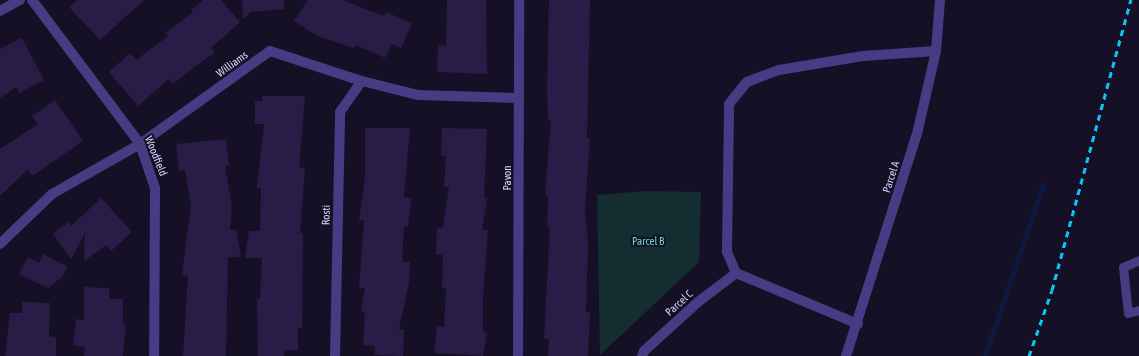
<!DOCTYPE html>
<html>
<head>
<meta charset="utf-8">
<style>
	body { margin:0 }
	#map { position:relative; width:1139px; height:356px; overflow:hidden; background:#161026; font-family:"Asap Condensed",sans-serif }
	div>[style] { position:absolute }
	[style*='--x'] { left:calc(var(--x)*1px); top:calc(var(--y)*1px); width:calc(var(--w)*1px); rotate:calc(var(--a)*1deg) }
	.green>* { inset:0; background:#132d30 }
	.stream>* { height:5px; margin:-2.5px; padding:0 2.5px; transform-origin:2.5px; border-radius:2.5px; background:#0c1a43 }
	.building>* { inset:0; background:#291c46 }
	.service>* { height:9px; margin:-4.5px; padding:0 4.5px; transform-origin:4.5px; border-radius:4.5px; background:#473c83 }
	.minor>* { height:10px; margin:-5px; padding:0 5px; transform-origin:5px; border-radius:5px; background:#473c83 }
	.tertiary>* { height:10px; margin:-5px; padding:0 5px; transform-origin:5px; border-radius:5px; background:#473c83 }
	.rail>* { height:3px; margin-top:-1.5px; transform-origin:0; background:repeating-linear-gradient(90deg,#08c6f8 0 6px,transparent 0 11px) }
	span { translate:-50% -50%; white-space:nowrap; text-align:center; line-height:1.15; -webkit-text-stroke:4px #161026; paint-order:stroke }
	.street-label { font-size:11px; color:#dfd6fe }
	.park-label { font-size:11px; color:#63ddcc }
</style>
</head>
<body>
<div id="map">
	<div class="green">
		<i style="clip-path:polygon(646px 191px,701px 192px,699px 262px,600px 355px,597px 195px)"></i>
	</div>
	<div class="stream">
		<i style="--x:985;--y:356;--w:181;--a:-71.3"></i>
	</div>
	<div class="building">
		<i style="clip-path:polygon(77px 0,144px 0,100px 40px,69px 7px)"></i>
		<i style="clip-path:polygon(203px 0,221px 0,240px 22px,211px 48px,215px 52px,172px 84px,169px 79px,138px 106px,109px 72px,130px 53px,136px 60px,168px 36px,165px 33px,193px 12px,191px 10px)"></i>
		<i style="clip-path:polygon(242px 0,284px 0,284px 9px,251px 12px,243px 19px)"></i>
		<i style="clip-path:polygon(308px 0,342px 0,384px 16px,386px 12px,412px 23px,401px 48px,392px 44px,385px 58px,356px 45px,354px 48px,317px 36px,294px 21px)"></i>
		<i style="clip-path:polygon(447px 0,486px 0,487px 74px,437px 72px,438px 45px,446px 46px)"></i>
		<i style="clip-path:polygon(549px 0,590px 0,587px 138px,590px 139px,585px 210px,588px 245px,586px 312px,590px 312px,588px 356px,548px 356px,549px 339px,544px 339px,550px 227px,547px 227px,548px 195px,545px 195px,551px 120px,548px 120px,547px 88px)"></i>
		<i style="clip-path:polygon(22px 38px,44px 80px,19px 93px,16px 87px,0 98px,0 49px)"></i>
		<i style="clip-path:polygon(262px 96px,305px 96px,299px 167px,305px 168px,300px 233px,303px 233px,302px 328px,298px 328px,298px 350px,284px 350px,284px 356px,258px 356px,257px 299px,260px 299px,262px 258px,245px 258px,249px 231px,260px 231px,261px 188px,257px 188px,264px 124px,255px 124px,255px 101px,262px 101px)"></i>
		<i style="clip-path:polygon(55px 100px,83px 141px,32px 176px,28px 169px,0 196px,0 149px,38px 124px,32px 116px)"></i>
		<i style="clip-path:polygon(365px 128px,410px 128px,404px 197px,412px 198px,408px 226px,404px 226px,402px 262px,410px 262px,409px 283px,399px 329px,404px 330px,403px 356px,375px 355px,375px 346px,363px 345px,365px 312px,361px 311px,365px 288px,359px 288px,364px 220px,359px 220px,365px 178px)"></i>
		<i style="clip-path:polygon(442px 128px,487px 129px,484px 198px,487px 199px,482px 230px,488px 230px,483px 296px,483px 332px,487px 333px,483px 356px,434px 353px,437px 326px,444px 327px,446px 288px,442px 288px,443px 255px,436px 255px,437px 228px,443px 228px,449px 187px,444px 187px,446px 156px,441px 156px)"></i>
		<i style="clip-path:polygon(226px 139px,229px 166px,225px 166px,232px 206px,230px 230px,236px 230px,241px 257px,228px 257px,226px 356px,183px 356px,188px 276px,182px 275px,191px 204px,185px 170px,179px 171px,176px 144px)"></i>
		<i style="clip-path:polygon(101px 198px,132px 232px,111px 251px,106px 245px,84px 261px,85px 233px,71px 259px,53px 234px,68px 222px,71px 226px)"></i>
		<i style="clip-path:polygon(43px 254px,68px 267px,62px 277px,48px 288px,19px 274px,28px 257px,39px 263px)"></i>
		<i style="clip-path:polygon(84px 287px,109px 288px,109px 299px,123px 299px,123px 324px,126px 324px,123px 356px,84px 356px,85px 347px,73px 345px,76px 319px,84px 320px)"></i>
		<i style="clip-path:polygon(22px 302px,50px 303px,49px 336px,56px 337px,56px 356px,5px 356px,10px 313px,22px 313px)"></i>
	</div>
	<div class="service">
		<i style="--x:1139;--y:260;--w:17;--a:156"></i>
		<i style="--x:1123;--y:267;--w:46;--a:83.8"></i>
		<i style="--x:1128;--y:313;--w:11;--a:-15"></i>
	</div>
	<div class="minor">
		<i style="--x:32;--y:0;--w:180;--a:53.1"></i>
		<i style="--x:140;--y:144;--w:46;--a:71.2"></i>
		<i style="--x:155;--y:188;--w:168;--a:90.3"></i>
		<i style="--x:0;--y:244;--w:72;--a:-43.9"></i>
		<i style="--x:52;--y:194;--w:101;--a:-29.6"></i>
		<i style="--x:140;--y:144;--w:160;--a:-35.6"></i>
		<i style="--x:270;--y:51;--w:97;--a:18.1"></i>
		<i style="--x:362;--y:81;--w:58;--a:14"></i>
		<i style="--x:418;--y:95;--w:101;--a:1.7"></i>
		<i style="--x:858;--y:324;--w:132;--a:-157.3"></i>
		<i style="--x:736;--y:273;--w:23;--a:-113"></i>
		<i style="--x:727;--y:252;--w:148;--a:-89.2"></i>
		<i style="--x:729;--y:104;--w:28;--a:-51"></i>
		<i style="--x:747;--y:82;--w:34;--a:-21"></i>
		<i style="--x:779;--y:70;--w:85;--a:-9.5"></i>
		<i style="--x:863;--y:56;--w:73;--a:-3.9"></i>
		<i style="--x:335;--y:356;--w:244;--a:-88.8"></i>
		<i style="--x:340;--y:112;--w:38;--a:-55"></i>
		<i style="--x:518;--y:356;--w:356;--a:-89.8"></i>
		<i style="--x:642;--y:356;--w:5;--a:-68"></i>
		<i style="--x:644;--y:351;--w:73;--a:-42.2"></i>
		<i style="--x:698;--y:302;--w:48;--a:-37.3"></i>
		<i style="--x:846;--y:356;--w:237;--a:-72.3"></i>
		<i style="--x:918;--y:130;--w:81;--a:-77.2"></i>
		<i style="--x:936;--y:51;--w:51;--a:-85.5"></i>
	</div>
	<div class="tertiary">
		<i style="--x:0;--y:11;--w:23;--a:-29"></i>
	</div>
	<div class="rail">
		<i style="--x:1029;--y:356;--w:70;--a:-70.8"></i>
		<i style="--x:1052;--y:290;--w:301;--a:-74.8"></i>
	</div>
	<div class="street-label">
		<span style="left:232px;top:64px;rotate:-36deg">Williams</span>
		<span style="left:156px;top:156px;rotate:68deg">Woodfield</span>
		<span style="left:891px;top:177px;rotate:-73deg">Parcel A</span>
		<span style="left:507px;top:178px;rotate:-90deg">Pavon</span>
		<span style="left:326px;top:215px;rotate:-89deg">Rosti</span>
		<span style="left:679px;top:303px;rotate:-42deg">Parcel C</span>
	</div>
	<div class="park-label">
		<span style="left:648px;top:241px">Parcel B</span>
	</div>
</div>
</body>
</html>
